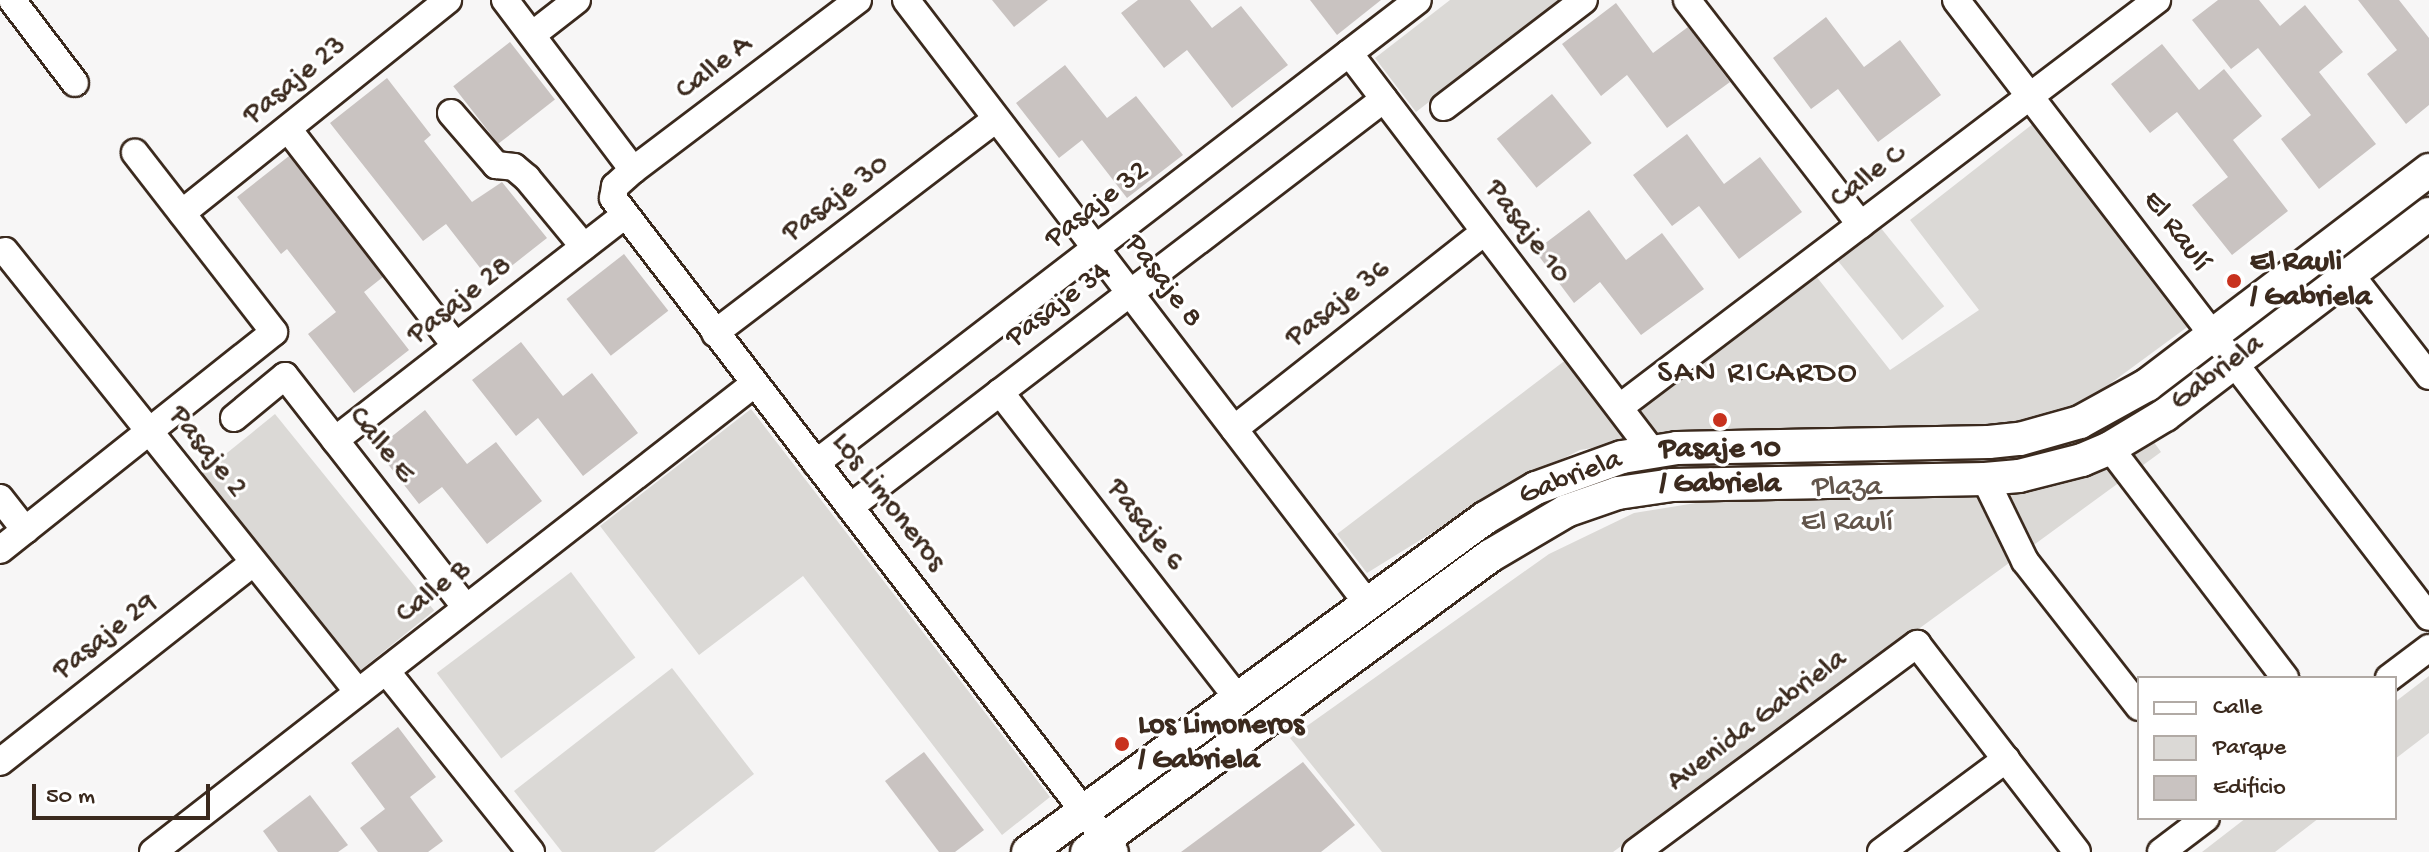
<!DOCTYPE html>
<html>
<head>
<meta charset="utf-8">
<style>
	body { margin:0 }
	#map { position:relative; width:2429px; height:852px; overflow:hidden; background:#f7f6f6; font-family:"Gochi Hand",sans-serif }
	div>[style] { position:absolute }
	[style*='--x'] { left:calc(var(--x)*1px); top:calc(var(--y)*1px); width:calc(var(--w)*1px); rotate:calc(var(--a)*1deg) }
	.green>* { inset:0; background:#dbd9d6; transform-origin:0 0 }
	.building>* { inset:0; background:#c9c3c1; transform-origin:0 0 }
	.roads { filter:drop-shadow(2px 0 #3b2a1e) drop-shadow(-2px 0 #3b2a1e) drop-shadow(0 2px #3b2a1e) drop-shadow(0 -2px #3b2a1e) }
	.minor>* { height:26px; margin:-13px; padding:0 13px; transform-origin:13px; border-radius:13px; background:#fff }
	.tertiary>* { height:32px; margin:-16px; padding:0 16px; transform-origin:16px; border-radius:16px; background:#fff }
	.dots>* { width:22px; height:22px; translate:-50% -50%; box-sizing:border-box; border:4px solid #fff; border-radius:50% }
	span { translate:-50% -50%; white-space:nowrap; text-align:center; line-height:1.15; -webkit-text-stroke:6px #fff; paint-order:stroke }
	.street-label { font-size:30px; color:#3b2a1e }
	.poi-label { font-size:30px; color:#3b2a1e; font-weight:700 }
	.left { translate:0 -50%; text-align:left }
	.park-label { font-size:30px; color:#63564c }
	.neighbourhood-label { font-size:32px; color:#3b2a1e; letter-spacing:2px }
	.legend { position:absolute; left:2137px; top:676px; width:260px; height:144px; box-sizing:border-box; background:#fff; border:2px solid #b1aaa5; margin:0; padding:10px 14px; list-style:none; font-size:24px; color:#3b2a1e }
	.legend li { display:flex; align-items:center; gap:16px; height:40px }
	.legend b { width:40px; border:2px solid #b1aaa5 }
	.scale { position:absolute; left:32px; top:784px; width:178px; height:36px; box-sizing:border-box; border:4px solid #3b2a1e; border-top:0; padding-left:10px; font-size:24px; line-height:28px; white-space:nowrap; color:#3b2a1e; -webkit-text-stroke:6px #fff; paint-order:stroke }
</style>
</head>
<body>
<div id="map">
	<div class="green">
		<i style="clip-path:polygon(1450px 0,1560px 0,1416px 112px,1375px 58px)"></i>
		<i style="clip-path:polygon(2034px 123px,2190px 325px,2111px 383px,2161px 452px,1613px 852px,1382px 852px,1290px 738px,1549px 554px,1634px 513px,1702px 502px,1641px 415px,1638px 405px,1816px 276px,1890px 370px,1979px 310px,1910px 220px)"></i>
		<i style="left:1880px;top:227px;width:102px;height:54px;rotate:51deg"></i>
		<i style="clip-path:polygon(1567px 359px,1632px 441px,1580px 450px,1501px 490px,1367px 573px,1337px 534px)"></i>
		<i style="clip-path:polygon(751px 409px,1050px 797px,1002px 835px,803px 576px,699px 655px,600px 526px)"></i>
		<i style="left:275px;top:414px;width:253px;height:96px;rotate:51deg"></i>
		<i style="left:571px;top:572px;width:107px;height:168px;rotate:53deg"></i>
		<i style="clip-path:polygon(672px 668px,754px 774px,654px 852px,562px 852px,514px 791px)"></i>
		<i style="clip-path:polygon(2429px 676px,2429px 733px,2395px 759px,2395px 702px)"></i>
		<i style="clip-path:polygon(2246px 818px,2319px 818px,2275px 852px,2202px 852px)"></i>
	</div>
	<div class="building">
		<i style="clip-path:polygon(992px 0,1048px 0,1014px 27px)"></i>
		<i style="clip-path:polygon(1138px 0,1190px 0,1212px 28px,1241px 6px,1288px 65px,1232px 108px,1187px 50px,1164px 68px,1121px 13px)"></i>
		<i style="clip-path:polygon(1310px 0,1381px 0,1337px 35px)"></i>
		<i style="clip-path:polygon(2218px 0,2259px 0,2280px 26px,2305px 5px,2343px 52px,2319px 72px,2376px 144px,2319px 189px,2281px 139px,2311px 115px,2258px 48px,2231px 69px,2192px 20px)"></i>
		<i style="clip-path:polygon(2358px 0,2399px 0,2429px 38px,2429px 105px,2406px 124px,2367px 74px,2397px 50px)"></i>
		<i style="clip-path:polygon(1616px 3px,1653px 53px,1688px 27px,1730px 82px,1667px 128px,1627px 75px,1601px 96px,1562px 44px)"></i>
		<i style="clip-path:polygon(1826px 17px,1864px 67px,1900px 40px,1941px 95px,1878px 142px,1838px 89px,1811px 109px,1773px 58px)"></i>
		<i style="left:510px;top:42px;width:73px;height:72px;rotate:52deg"></i>
		<i style="clip-path:polygon(2162px 44px,2199px 90px,2224px 69px,2262px 116px,2233px 140px,2288px 211px,2232px 255px,2192px 205px,2228px 177px,2177px 112px,2150px 133px,2111px 84px)"></i>
		<i style="clip-path:polygon(1065px 65px,1107px 118px,1136px 96px,1183px 155px,1127px 198px,1082px 140px,1059px 158px,1016px 103px)"></i>
		<i style="clip-path:polygon(387px 78px,431px 135px,424px 141px,472px 202px,502px 182px,547px 238px,491px 282px,446px 224px,423px 241px,330px 123px)"></i>
		<i style="left:1552px;top:94px;width:63px;height:71px;rotate:51deg"></i>
		<i style="clip-path:polygon(1687px 134px,1724px 184px,1760px 157px,1802px 212px,1739px 259px,1699px 206px,1672px 226px,1633px 175px)"></i>
		<i style="clip-path:polygon(289px 156px,383px 277px,364px 292px,409px 350px,354px 393px,308px 334px,336px 312px,287px 249px,281px 254px,237px 197px)"></i>
		<i style="clip-path:polygon(1589px 210px,1626px 260px,1662px 233px,1704px 289px,1641px 335px,1600px 282px,1574px 303px,1535px 251px)"></i>
		<i style="left:624px;top:254px;width:72px;height:73px;rotate:52deg"></i>
		<i style="clip-path:polygon(521px 342px,563px 396px,592px 373px,638px 433px,583px 476px,538px 418px,516px 436px,472px 380px)"></i>
		<i style="clip-path:polygon(425px 410px,467px 464px,496px 442px,542px 501px,487px 544px,442px 487px,419px 504px,376px 449px)"></i>
		<i style="clip-path:polygon(398px 727px,436px 777px,410px 797px,443px 841px,428px 852px,378px 852px,360px 828px,385px 809px,351px 763px)"></i>
		<i style="clip-path:polygon(924px 752px,984px 830px,955px 852px,939px 852px,885px 781px)"></i>
		<i style="clip-path:polygon(1303px 762px,1355px 825px,1321px 852px,1181px 852px)"></i>
		<i style="clip-path:polygon(310px 795px,348px 845px,338px 852px,278px 852px,263px 831px)"></i>
	</div>
	<div class="roads">
		<div class="minor">
			<i style="--x:12;--y:0;--w:104;--a:52.8"></i>
			<i style="--x:505;--y:0;--w:213;--a:53"></i>
			<i style="--x:858;--y:0;--w:282;--a:142.9"></i>
			<i style="--x:633;--y:170;--w:24;--a:138"></i>
			<i style="--x:615;--y:186;--w:12;--a:99"></i>
			<i style="--x:613;--y:198;--w:824;--a:52.49"></i>
			<i style="--x:906;--y:0;--w:759;--a:52.6"></i>
			<i style="--x:1687;--y:0;--w:284;--a:52.3"></i>
			<i style="--x:1956;--y:0;--w:777;--a:52.53"></i>
			<i style="--x:532;--y:35;--w:57;--a:-37.9"></i>
			<i style="--x:1349;--y:53;--w:500;--a:52.72"></i>
			<i style="--x:1444;--y:107;--w:176;--a:-37.4"></i>
			<i style="--x:451;--y:113;--w:69;--a:49.1"></i>
			<i style="--x:496;--y:165;--w:18;--a:6"></i>
			<i style="--x:514;--y:167;--w:17;--a:40"></i>
			<i style="--x:527;--y:178;--w:89;--a:50.4"></i>
			<i style="--x:288;--y:129;--w:274;--a:52.3"></i>
			<i style="--x:182;--y:213;--w:341;--a:-38.7"></i>
			<i style="--x:5;--y:251;--w:565;--a:51.32"></i>
			<i style="--x:2350;--y:274;--w:129;--a:52.2"></i>
			<i style="--x:715;--y:333;--w:353;--a:-37.3"></i>
			<i style="--x:1000;--y:392;--w:387;--a:52.2"></i>
			<i style="--x:1620;--y:407;--w:674;--a:-37.16"></i>
			<i style="--x:234;--y:418;--w:66;--a:-39.5"></i>
			<i style="--x:285;--y:376;--w:294;--a:52"></i>
			<i style="--x:1234;--y:429;--w:318;--a:-38.2"></i>
			<i style="--x:335;--y:440;--w:367;--a:-37.8"></i>
			<i style="--x:2110;--y:448;--w:289;--a:52.7"></i>
			<i style="--x:816;--y:463;--w:759;--a:-37.56"></i>
			<i style="--x:1985;--y:479;--w:91;--a:64"></i>
			<i style="--x:2025;--y:561;--w:185;--a:52"></i>
			<i style="--x:0;--y:498;--w:41;--a:52"></i>
			<i style="--x:850;--y:507;--w:672;--a:-37.38"></i>
			<i style="--x:0;--y:550;--w:350;--a:-38.5"></i>
			<i style="--x:274;--y:332;--w:227;--a:-127.8"></i>
			<i style="--x:386;--y:671;--w:232;--a:51.3"></i>
			<i style="--x:2389;--y:678;--w:50;--a:-36.9"></i>
			<i style="--x:0;--y:762;--w:320;--a:-38.2"></i>
			<i style="--x:153;--y:852;--w:762;--a:-37.91"></i>
			<i style="--x:1636;--y:852;--w:350;--a:-36.5"></i>
			<i style="--x:1917;--y:644;--w:262;--a:52.4"></i>
			<i style="--x:1881;--y:852;--w:156;--a:-36.6"></i>
			<i style="--x:2161;--y:852;--w:56;--a:-37.1"></i>
		</div>
		<div class="tertiary">
			<i style="--x:1028;--y:852;--w:566;--a:-36.16"></i>
			<i style="--x:1485;--y:518;--w:59;--a:-30.5"></i>
			<i style="--x:1536;--y:488;--w:91;--a:-19.8"></i>
			<i style="--x:1622;--y:457;--w:56;--a:-9.3"></i>
			<i style="--x:1677;--y:448;--w:312;--a:-1.1"></i>
			<i style="--x:1989;--y:442;--w:31;--a:-6"></i>
			<i style="--x:2020;--y:439;--w:62;--a:-15.8"></i>
			<i style="--x:2080;--y:422;--w:77;--a:-28.9"></i>
			<i style="--x:2147;--y:385;--w:355;--a:-37.3"></i>
			<i style="--x:1087;--y:852;--w:500;--a:-36.3"></i>
			<i style="--x:1490;--y:556;--w:88;--a:-30.6"></i>
			<i style="--x:1566;--y:511;--w:55;--a:-19.1"></i>
			<i style="--x:1618;--y:493;--w:55;--a:-8.4"></i>
			<i style="--x:1672;--y:485;--w:313;--a:-1.1"></i>
			<i style="--x:1985;--y:479;--w:34;--a:-5"></i>
			<i style="--x:2019;--y:476;--w:65;--a:-14.3"></i>
			<i style="--x:2082;--y:460;--w:30;--a:-23"></i>
			<i style="--x:2110;--y:448;--w:64;--a:-31"></i>
			<i style="--x:2165;--y:415;--w:332;--a:-37.3"></i>
		</div>
	</div>
	<div class="dots">
		<i style="left:2234px;top:281px;background:#c8321e"></i>
		<i style="left:1720px;top:420px;background:#c8321e"></i>
		<i style="left:1122px;top:744px;background:#c8321e"></i>
	</div>
	<div class="street-label">
		<span style="left:715px;top:69px;rotate:-37deg">Calle A</span>
		<span style="left:296px;top:82px;rotate:-39deg">Pasaje 23</span>
		<span style="left:1869px;top:178px;rotate:-37deg">Calle C</span>
		<span style="left:837px;top:200px;rotate:-37deg">Pasaje 30</span>
		<span style="left:1098px;top:206px;rotate:-38deg">Pasaje 32</span>
		<span style="left:2175px;top:232px;rotate:53deg">El Raulí</span>
		<span style="left:1526px;top:233px;rotate:53deg">Pasaje 10</span>
		<span style="left:1162px;top:282px;rotate:53deg">Pasaje 8</span>
		<span style="left:461px;top:302px;rotate:-38deg">Pasaje 28</span>
		<span style="left:1339px;top:305px;rotate:-38deg">Pasaje 36</span>
		<span style="left:1059px;top:306px;rotate:-37deg">Pasaje 34</span>
		<span style="left:2218px;top:374px;rotate:-37deg">Gabriela</span>
		<span style="left:380px;top:446px;rotate:52deg">Calle E</span>
		<span style="left:206px;top:453px;rotate:52deg">Pasaje 2</span>
		<span style="left:1571px;top:479px;rotate:-21deg">Gabriela</span>
		<span style="left:887px;top:503px;rotate:52deg">Los Limoneros</span>
		<span style="left:1144px;top:526px;rotate:52deg">Pasaje 6</span>
		<span style="left:434px;top:593px;rotate:-38deg">Calle B</span>
		<span style="left:106px;top:638px;rotate:-38deg">Pasaje 29</span>
		<span style="left:1758px;top:722px;rotate:-37deg">Avenida Gabriela</span>
	</div>
	<div class="poi-label">
		<span class="left" style="left:2250px;top:281px">El Rauli<br>/ Gabriela</span>
		<span style="left:1720px;top:468px">Pasaje 10<br>/ Gabriela</span>
		<span class="left" style="left:1138px;top:744px">Los Limoneros<br>/ Gabriela</span>
	</div>
	<div class="park-label">
		<span style="left:1847px;top:506px">Plaza<br>El Raulí</span>
	</div>
	<div class="neighbourhood-label">
		<span style="left:1758px;top:374px">SAN RICARDO</span>
	</div>
	<ul class="legend">
	<li><b style="height:10px;background:#fff"></b>Calle</li>
	<li><b style="height:22px;background:#dbd9d6"></b>Parque</li>
	<li><b style="height:22px;background:#c9c3c1"></b>Edificio</li>
	</ul>
	<div class="scale">50 m</div>
</div>
</body>
</html>
